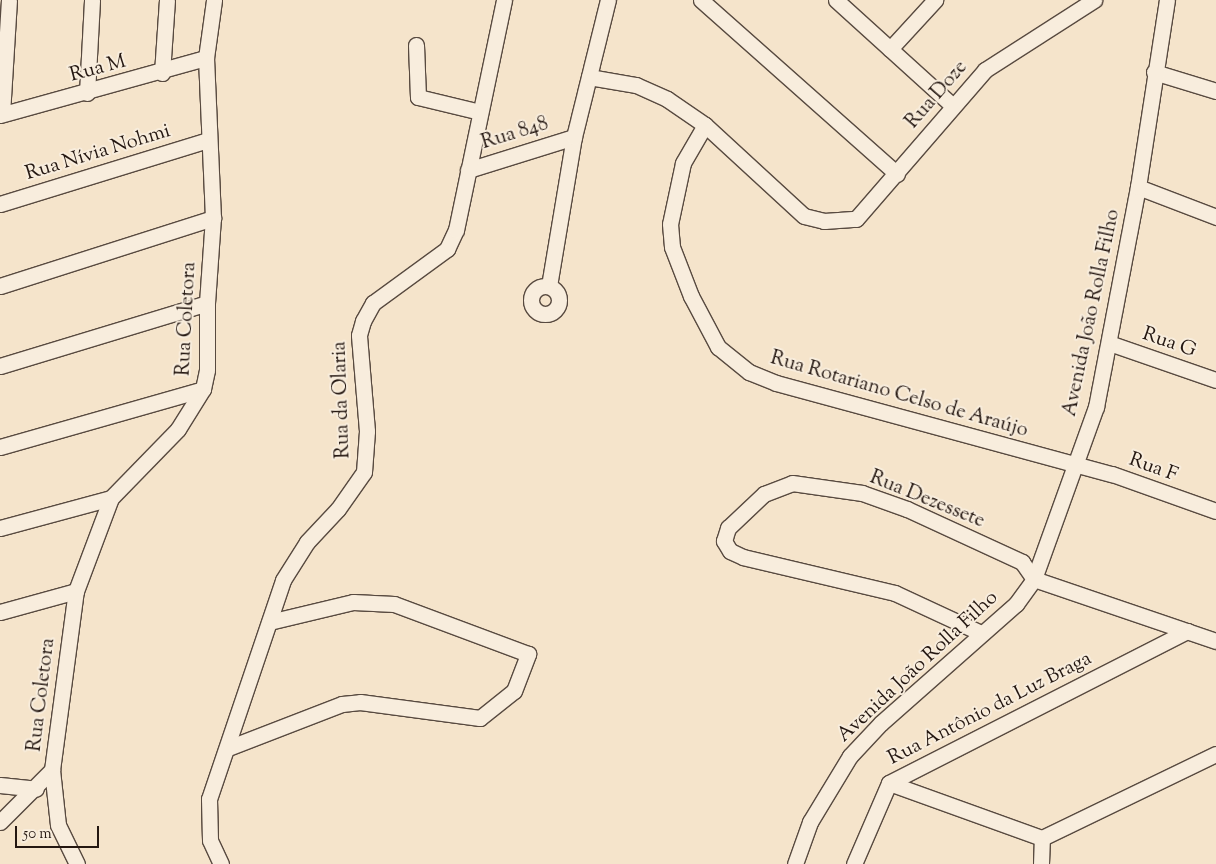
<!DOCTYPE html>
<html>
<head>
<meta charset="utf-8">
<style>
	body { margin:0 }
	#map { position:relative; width:1216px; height:864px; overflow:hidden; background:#f5e4cb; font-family:"Sorts Mill Goudy",serif }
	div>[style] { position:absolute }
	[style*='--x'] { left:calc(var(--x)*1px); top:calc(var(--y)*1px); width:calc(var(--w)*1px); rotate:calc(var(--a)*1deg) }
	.roads { filter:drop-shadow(1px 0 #584a40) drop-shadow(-1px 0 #584a40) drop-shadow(0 1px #584a40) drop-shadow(0 -1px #584a40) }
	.minor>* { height:15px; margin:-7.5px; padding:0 7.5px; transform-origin:7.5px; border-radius:7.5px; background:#f8eddd }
	.minor>.ring { margin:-7.5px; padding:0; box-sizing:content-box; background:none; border:15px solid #f8eddd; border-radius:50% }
	span { translate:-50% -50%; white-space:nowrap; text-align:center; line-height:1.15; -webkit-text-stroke:4px #f8eddd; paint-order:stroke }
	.street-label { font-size:20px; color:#241711 }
	.scale { position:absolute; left:15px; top:826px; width:84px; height:22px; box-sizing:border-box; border:2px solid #241711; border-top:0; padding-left:6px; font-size:15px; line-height:18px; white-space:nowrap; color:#241711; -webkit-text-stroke:4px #f8eddd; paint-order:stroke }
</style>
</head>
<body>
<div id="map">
	<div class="roads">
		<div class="minor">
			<i style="--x:701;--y:0;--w:262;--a:41.6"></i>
			<i style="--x:836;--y:0;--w:156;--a:42.2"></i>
			<i style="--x:416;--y:45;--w:52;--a:87.8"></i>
			<i style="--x:418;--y:97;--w:64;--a:13.6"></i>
			<i style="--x:890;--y:49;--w:67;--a:-47.4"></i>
			<i style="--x:1154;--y:72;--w:65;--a:17"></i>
			<i style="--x:162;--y:73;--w:73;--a:-86.1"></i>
			<i style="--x:589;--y:77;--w:48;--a:9.7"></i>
			<i style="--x:636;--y:85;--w:34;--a:24"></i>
			<i style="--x:667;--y:99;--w:46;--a:34.4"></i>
			<i style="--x:705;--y:125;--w:134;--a:42.6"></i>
			<i style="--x:804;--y:216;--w:21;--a:14"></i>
			<i style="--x:824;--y:221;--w:32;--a:-4"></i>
			<i style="--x:856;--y:219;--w:197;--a:-49.1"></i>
			<i style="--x:985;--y:70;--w:130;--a:-32.7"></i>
			<i style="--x:87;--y:93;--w:93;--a:-86.9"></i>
			<i style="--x:2;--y:114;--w:114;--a:-86.5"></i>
			<i style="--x:0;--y:115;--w:214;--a:-15.5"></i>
			<i style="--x:705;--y:125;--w:44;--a:120.1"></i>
			<i style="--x:683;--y:163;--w:62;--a:102"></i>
			<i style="--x:670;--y:224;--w:23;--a:85"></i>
			<i style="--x:672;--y:247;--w:53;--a:68.8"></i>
			<i style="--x:691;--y:296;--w:58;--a:62.1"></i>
			<i style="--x:718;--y:347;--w:40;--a:39"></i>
			<i style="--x:749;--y:372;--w:29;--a:22"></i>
			<i style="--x:776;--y:383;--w:348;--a:15.2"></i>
			<i style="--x:1112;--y:474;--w:110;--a:19.6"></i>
			<i style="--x:468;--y:170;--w:111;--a:-17.3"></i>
			<i style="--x:1138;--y:187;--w:84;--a:21"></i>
			<i style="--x:0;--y:204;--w:218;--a:-17.1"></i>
			<i class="ring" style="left:531px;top:286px;width:13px;height:13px"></i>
			<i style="--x:0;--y:286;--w:224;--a:-17.7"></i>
			<i style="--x:549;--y:286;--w:151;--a:-80.5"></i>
			<i style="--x:574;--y:137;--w:141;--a:-76.1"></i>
			<i style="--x:1109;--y:343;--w:113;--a:19.1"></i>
			<i style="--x:0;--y:366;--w:216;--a:-16.9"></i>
			<i style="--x:0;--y:447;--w:211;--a:-15.9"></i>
			<i style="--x:0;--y:528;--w:115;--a:-15.1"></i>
			<i style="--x:0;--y:612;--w:79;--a:-15.4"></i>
			<i style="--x:981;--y:633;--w:95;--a:-155.1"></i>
			<i style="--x:895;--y:593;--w:156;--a:-166.7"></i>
			<i style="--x:743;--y:557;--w:14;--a:-155"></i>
			<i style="--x:730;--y:551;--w:12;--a:-121"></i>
			<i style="--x:724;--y:541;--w:14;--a:-73"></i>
			<i style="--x:728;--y:528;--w:50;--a:-43.4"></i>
			<i style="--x:764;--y:494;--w:30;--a:-21"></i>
			<i style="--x:792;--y:483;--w:71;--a:8.1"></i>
			<i style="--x:862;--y:493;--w:48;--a:19.6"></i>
			<i style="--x:907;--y:509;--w:127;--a:24.7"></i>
			<i style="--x:1022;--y:562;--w:21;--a:55"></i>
			<i style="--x:1034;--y:579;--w:192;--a:18.8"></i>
			<i style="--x:228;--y:748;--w:122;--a:-21.1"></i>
			<i style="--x:342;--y:704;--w:18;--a:-6"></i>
			<i style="--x:360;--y:702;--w:121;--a:7.6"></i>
			<i style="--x:480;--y:718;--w:43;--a:-38.5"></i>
			<i style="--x:514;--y:691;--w:40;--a:-69"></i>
			<i style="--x:528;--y:654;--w:143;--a:-159.5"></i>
			<i style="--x:394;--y:604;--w:41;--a:-177.2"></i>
			<i style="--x:353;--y:602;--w:86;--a:166.6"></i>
			<i style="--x:889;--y:783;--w:163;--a:19.8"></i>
			<i style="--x:1042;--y:838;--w:193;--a:-25.8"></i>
			<i style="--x:0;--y:785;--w:36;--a:6"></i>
			<i style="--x:0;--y:822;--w:74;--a:-45"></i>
			<i style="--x:77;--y:864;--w:43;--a:-116"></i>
			<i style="--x:58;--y:825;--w:55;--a:-96.2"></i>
			<i style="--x:52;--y:770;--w:181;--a:-82.4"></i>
			<i style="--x:76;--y:591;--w:99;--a:-69.4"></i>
			<i style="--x:111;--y:498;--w:96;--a:-45.8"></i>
			<i style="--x:178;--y:429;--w:47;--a:-58"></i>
			<i style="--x:203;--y:389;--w:19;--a:-78"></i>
			<i style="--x:207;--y:370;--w:67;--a:-90"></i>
			<i style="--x:207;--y:303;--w:85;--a:-86"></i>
			<i style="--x:213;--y:218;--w:160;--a:-92.5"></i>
			<i style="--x:206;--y:58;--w:59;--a:-82.1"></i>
			<i style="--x:221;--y:864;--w:26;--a:-115"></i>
			<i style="--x:210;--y:840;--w:41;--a:-91.4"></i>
			<i style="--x:209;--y:799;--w:231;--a:-71.3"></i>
			<i style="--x:283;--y:580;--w:45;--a:-57.7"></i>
			<i style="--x:307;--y:542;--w:45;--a:-46.8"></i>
			<i style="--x:338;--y:509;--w:45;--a:-54.9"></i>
			<i style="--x:364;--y:472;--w:41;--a:-85.8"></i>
			<i style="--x:367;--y:431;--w:96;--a:-94.8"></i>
			<i style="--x:359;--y:335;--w:15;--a:-74"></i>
			<i style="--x:363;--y:321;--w:21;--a:-61"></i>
			<i style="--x:373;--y:303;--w:92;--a:-36.1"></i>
			<i style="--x:447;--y:249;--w:21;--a:-65"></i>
			<i style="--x:456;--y:230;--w:235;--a:-78.2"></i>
			<i style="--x:795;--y:864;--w:45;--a:-70.3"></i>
			<i style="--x:810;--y:822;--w:77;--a:-58.8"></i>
			<i style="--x:850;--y:756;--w:45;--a:-46.8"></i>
			<i style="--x:881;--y:723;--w:180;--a:-41.4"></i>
			<i style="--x:1016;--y:604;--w:31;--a:-54"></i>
			<i style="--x:1034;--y:579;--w:183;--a:-70.2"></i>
			<i style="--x:1096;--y:407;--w:224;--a:-79.2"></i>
			<i style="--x:1138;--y:187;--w:189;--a:-81.2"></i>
			<i style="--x:854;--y:864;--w:88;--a:-66.6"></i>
			<i style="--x:889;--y:783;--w:335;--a:-27"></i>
			<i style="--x:1041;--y:864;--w:26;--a:-88"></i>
		</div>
	</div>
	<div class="street-label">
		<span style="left:98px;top:69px;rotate:-15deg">Rua M</span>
		<span style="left:937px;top:95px;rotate:-49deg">Rua Doze</span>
		<span style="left:515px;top:134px;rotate:-17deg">Rua 848</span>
		<span style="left:98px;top:153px;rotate:-17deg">Rua Nívia Nohmi</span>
		<span style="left:1092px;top:313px;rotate:-78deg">Avenida João Rolla Filho</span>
		<span style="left:187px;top:319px;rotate:-87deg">Rua Coletora</span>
		<span style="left:1169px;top:343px;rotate:19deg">Rua G</span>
		<span style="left:899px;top:395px;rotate:16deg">Rua Rotariano Celso de Araújo</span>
		<span style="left:342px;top:400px;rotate:-92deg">Rua da Olaria</span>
		<span style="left:1153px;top:468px;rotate:20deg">Rua F</span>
		<span style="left:927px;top:500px;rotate:22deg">Rua Dezessete</span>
		<span style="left:918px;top:667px;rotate:-43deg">Avenida João Rolla Filho</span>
		<span style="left:42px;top:695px;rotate:-83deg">Rua Coletora</span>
		<span style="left:990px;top:709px;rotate:-27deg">Rua Antônio da Luz Braga</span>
	</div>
	<div class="scale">50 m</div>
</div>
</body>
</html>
